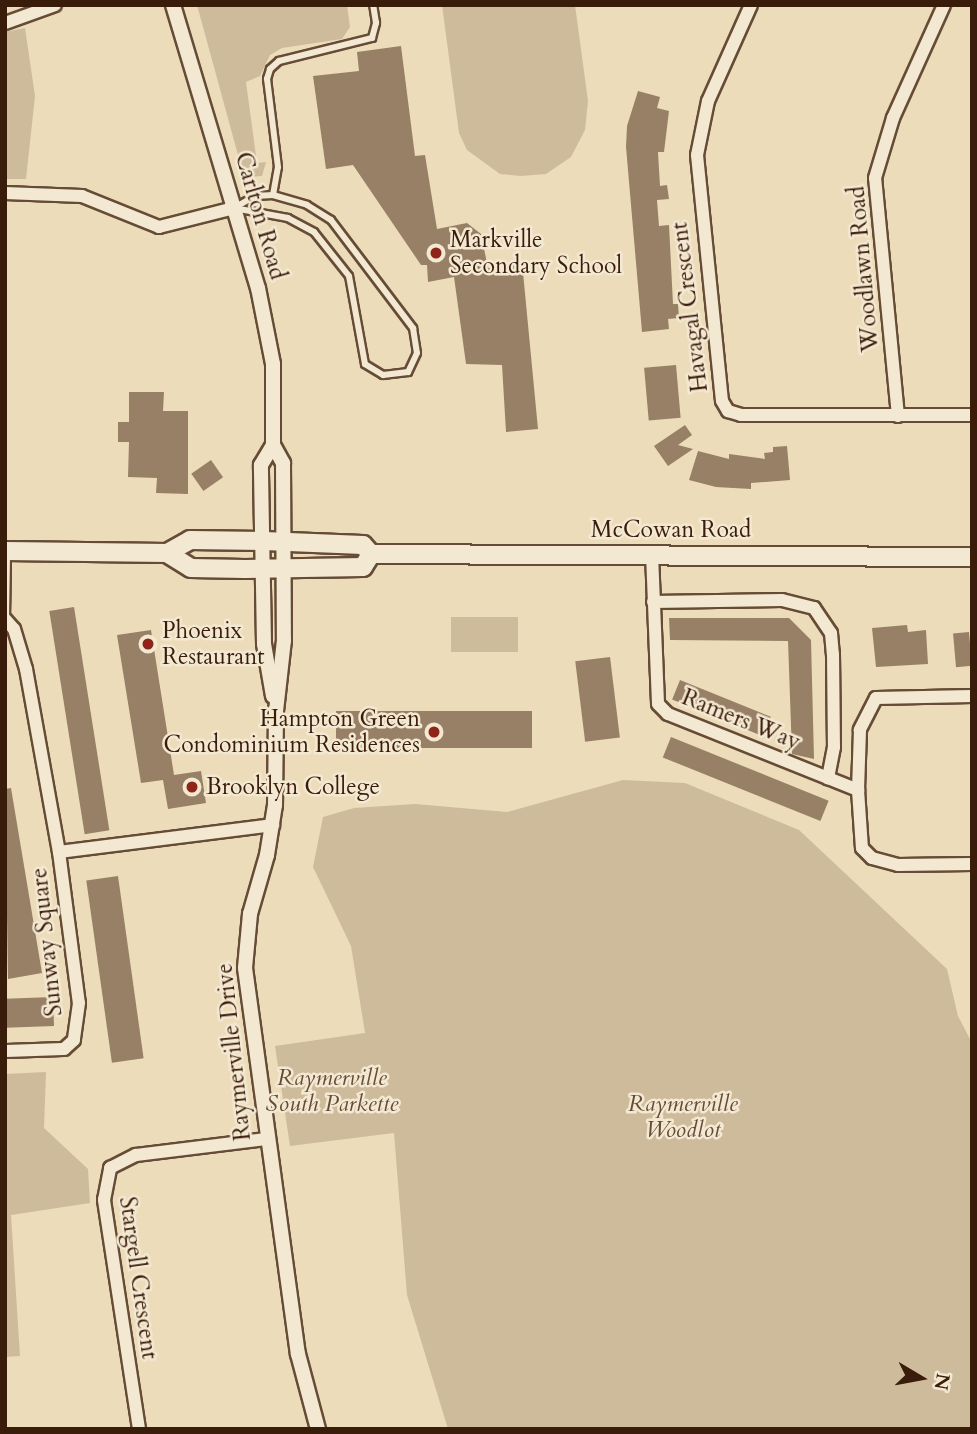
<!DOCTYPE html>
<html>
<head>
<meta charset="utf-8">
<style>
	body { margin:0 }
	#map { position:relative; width:977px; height:1434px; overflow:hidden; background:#ecdcba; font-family:Cardo,serif }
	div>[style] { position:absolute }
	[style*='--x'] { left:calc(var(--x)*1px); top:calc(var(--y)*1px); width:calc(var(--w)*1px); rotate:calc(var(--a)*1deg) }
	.green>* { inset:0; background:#cebb9c; transform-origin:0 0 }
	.building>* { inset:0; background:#978066; transform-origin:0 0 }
	.roads { filter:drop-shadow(2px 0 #664c36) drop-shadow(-2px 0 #664c36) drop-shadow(0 2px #664c36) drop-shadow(0 -2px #664c36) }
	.service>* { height:6px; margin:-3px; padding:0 3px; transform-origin:3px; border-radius:3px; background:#f3e8d2 }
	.minor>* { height:12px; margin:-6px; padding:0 6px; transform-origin:6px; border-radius:6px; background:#f3e8d2 }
	.tertiary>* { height:14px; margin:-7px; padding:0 7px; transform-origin:7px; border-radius:7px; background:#f3e8d2 }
	.secondary>* { height:18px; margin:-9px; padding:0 9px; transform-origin:9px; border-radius:9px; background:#f3e8d2 }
	.dots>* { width:19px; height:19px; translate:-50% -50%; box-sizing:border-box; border:4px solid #f3e8d2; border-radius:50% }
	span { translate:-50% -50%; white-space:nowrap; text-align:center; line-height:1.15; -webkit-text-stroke:5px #f3e8d2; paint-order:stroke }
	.street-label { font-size:23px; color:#3a1c0a }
	.poi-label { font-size:23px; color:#3a1c0a }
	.left { translate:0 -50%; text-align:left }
	.right { translate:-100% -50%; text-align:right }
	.park-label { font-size:23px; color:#664c36; font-style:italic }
	.frame { position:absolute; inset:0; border:7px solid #3a1c0a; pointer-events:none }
	.north { position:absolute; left:886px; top:1343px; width:70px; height:70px; -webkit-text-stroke:5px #f3e8d2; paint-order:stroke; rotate:100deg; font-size:19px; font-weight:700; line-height:28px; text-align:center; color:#3a1c0a }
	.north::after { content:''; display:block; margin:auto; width:24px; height:32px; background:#3a1c0a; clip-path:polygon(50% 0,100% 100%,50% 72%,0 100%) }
</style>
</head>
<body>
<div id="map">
	<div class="green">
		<i style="clip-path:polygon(197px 5px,347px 5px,350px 27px,342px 39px,282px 48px,270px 55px,260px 76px,246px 82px,257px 163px,266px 162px,262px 176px,244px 177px)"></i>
		<i style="clip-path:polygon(442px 5px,575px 5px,588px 101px,585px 130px,571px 157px,546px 174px,521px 176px,500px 174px,467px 150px,459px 133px)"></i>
		<i style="clip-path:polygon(25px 28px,35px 96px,26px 179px,5px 179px,5px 32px)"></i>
		<i style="left:451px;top:617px;width:67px;height:35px"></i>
		<i style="clip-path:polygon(623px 780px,685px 783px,799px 830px,947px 969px,958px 1016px,972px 1043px,972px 1429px,448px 1429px,407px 1295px,394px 1133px,290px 1146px,275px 1046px,365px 1033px,351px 946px,313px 867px,323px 817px,354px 808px,415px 804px,507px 812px)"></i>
		<i style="clip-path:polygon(46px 1072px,44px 1128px,88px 1169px,90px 1203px,11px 1215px,20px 1356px,5px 1357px,5px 1074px)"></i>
	</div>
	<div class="building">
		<i style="clip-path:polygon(401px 46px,415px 156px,425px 155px,437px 229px,467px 223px,481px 234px,488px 268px,522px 262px,538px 429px,506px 432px,502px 365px,466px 364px,454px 277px,428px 282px,427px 265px,421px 265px,353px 165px,326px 169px,313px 76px,359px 71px,357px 52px)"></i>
		<i style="clip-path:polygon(638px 91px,660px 97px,657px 108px,669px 111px,664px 152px,658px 152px,660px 186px,667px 185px,669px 199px,657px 200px,659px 226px,669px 225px,673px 304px,678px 304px,679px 318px,668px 319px,669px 329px,642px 332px,626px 147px,627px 126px)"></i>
		<i style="left:676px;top:365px;width:53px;height:32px;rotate:85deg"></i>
		<i style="clip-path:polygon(129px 392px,164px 392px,163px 411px,188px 411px,188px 494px,156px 493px,157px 478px,128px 477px,129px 442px,118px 442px,118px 422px,129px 422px)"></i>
		<i style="clip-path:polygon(685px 425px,692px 435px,678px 445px,693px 449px,668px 466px,654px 446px)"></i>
		<i style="clip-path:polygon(787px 446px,790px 480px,751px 483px,751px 489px,716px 487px,689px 480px,698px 451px,729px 459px,729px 454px,765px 459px,764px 453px,773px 452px,773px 447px)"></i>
		<i style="left:211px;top:460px;width:21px;height:24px;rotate:55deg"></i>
		<i style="left:74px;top:607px;width:226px;height:25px;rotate:81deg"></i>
		<i style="clip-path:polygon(669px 618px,789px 618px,811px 640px,814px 759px,792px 754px,788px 641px,670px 640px)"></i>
		<i style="clip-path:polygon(907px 625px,908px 632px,926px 630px,928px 664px,876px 667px,872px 628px)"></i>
		<i style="clip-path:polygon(151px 630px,174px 775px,201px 771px,206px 803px,168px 809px,163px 780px,141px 783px,117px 635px)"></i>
		<i style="left:969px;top:632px;width:34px;height:16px;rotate:85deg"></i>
		<i style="left:610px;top:657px;width:81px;height:35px;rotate:83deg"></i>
		<i style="left:680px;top:680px;width:98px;height:21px;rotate:22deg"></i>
		<i style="left:532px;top:711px;width:37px;height:196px;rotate:90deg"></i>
		<i style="left:671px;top:737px;width:170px;height:22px;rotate:22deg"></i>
		<i style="clip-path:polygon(11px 788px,42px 973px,8px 979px,5px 789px)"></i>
		<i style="left:118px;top:876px;width:184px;height:32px;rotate:82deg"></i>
		<i style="left:53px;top:997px;width:29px;height:48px;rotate:88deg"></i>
	</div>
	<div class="roads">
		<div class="service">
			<i style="--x:273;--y:195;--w:35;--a:16"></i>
			<i style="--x:307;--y:205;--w:28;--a:32"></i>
			<i style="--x:331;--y:220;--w:136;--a:52.8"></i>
			<i style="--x:413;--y:328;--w:25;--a:81"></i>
			<i style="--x:417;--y:353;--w:21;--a:115"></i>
			<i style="--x:408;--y:372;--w:25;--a:173"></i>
			<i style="--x:383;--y:375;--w:21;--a:-149"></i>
			<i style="--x:365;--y:364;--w:89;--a:-100.3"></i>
			<i style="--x:349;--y:276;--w:56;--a:-128.5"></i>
			<i style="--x:314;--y:232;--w:30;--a:-152"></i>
			<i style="--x:288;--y:218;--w:55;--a:-169.5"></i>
			<i style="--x:234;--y:208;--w:24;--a:-30"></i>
			<i style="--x:255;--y:196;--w:18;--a:-3"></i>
			<i style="--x:273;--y:195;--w:28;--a:-80"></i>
			<i style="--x:278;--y:167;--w:89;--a:-97.1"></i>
			<i style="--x:267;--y:79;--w:10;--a:-73"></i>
			<i style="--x:270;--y:69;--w:12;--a:-42"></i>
			<i style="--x:279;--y:61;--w:96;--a:-13.9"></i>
			<i style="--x:372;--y:38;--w:16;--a:-75"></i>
			<i style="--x:376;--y:23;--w:18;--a:-99"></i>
			<i style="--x:6;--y:619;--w:66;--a:-89.1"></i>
		</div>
		<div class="minor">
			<i style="--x:751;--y:5;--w:105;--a:114.1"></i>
			<i style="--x:708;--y:101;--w:55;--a:101.5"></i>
			<i style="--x:697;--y:155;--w:247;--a:84.2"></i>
			<i style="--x:722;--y:401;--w:12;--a:59"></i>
			<i style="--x:728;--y:411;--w:14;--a:17"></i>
			<i style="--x:741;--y:415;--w:231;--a:0"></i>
			<i style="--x:5;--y:23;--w:53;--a:-19.8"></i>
			<i style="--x:5;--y:193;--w:77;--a:2.2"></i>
			<i style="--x:82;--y:196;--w:83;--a:21.9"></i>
			<i style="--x:159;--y:227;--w:77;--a:-14.2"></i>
			<i style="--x:898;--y:416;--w:239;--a:-95.5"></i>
			<i style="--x:875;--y:178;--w:63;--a:-73.3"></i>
			<i style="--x:893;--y:118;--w:124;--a:-65.7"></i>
			<i style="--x:652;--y:554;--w:150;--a:87.7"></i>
			<i style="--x:658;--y:704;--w:14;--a:45"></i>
			<i style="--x:668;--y:714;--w:205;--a:21.8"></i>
			<i style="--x:653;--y:602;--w:129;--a:-0.9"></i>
			<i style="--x:782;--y:600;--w:33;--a:14"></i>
			<i style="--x:814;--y:608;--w:30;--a:56"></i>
			<i style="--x:831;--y:633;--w:21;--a:85"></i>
			<i style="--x:833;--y:654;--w:93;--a:89.4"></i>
			<i style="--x:834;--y:747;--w:32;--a:101"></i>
			<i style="--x:5;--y:619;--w:13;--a:48"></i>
			<i style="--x:14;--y:629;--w:42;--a:73.3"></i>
			<i style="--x:26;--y:669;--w:186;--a:79.8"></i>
			<i style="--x:59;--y:852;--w:152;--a:82.5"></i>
			<i style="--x:79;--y:1003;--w:37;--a:98"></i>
			<i style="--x:74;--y:1040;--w:13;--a:138"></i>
			<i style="--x:64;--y:1049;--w:59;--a:178.1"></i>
			<i style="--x:972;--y:696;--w:96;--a:178.8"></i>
			<i style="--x:876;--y:698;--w:36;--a:117"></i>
			<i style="--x:860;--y:730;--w:60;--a:91.9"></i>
			<i style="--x:858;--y:790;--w:58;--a:86.1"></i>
			<i style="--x:862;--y:848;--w:14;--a:45"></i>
			<i style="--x:872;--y:858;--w:27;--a:15"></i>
			<i style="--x:898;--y:865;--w:74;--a:-0.8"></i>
			<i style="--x:59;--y:852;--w:216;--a:-7.2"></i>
			<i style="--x:139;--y:1429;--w:232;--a:-98.7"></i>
			<i style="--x:104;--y:1200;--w:33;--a:-79"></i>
			<i style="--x:110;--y:1168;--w:29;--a:-27"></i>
			<i style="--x:136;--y:1155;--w:131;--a:-7"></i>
		</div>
		<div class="tertiary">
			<i style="--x:173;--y:5;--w:295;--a:73.3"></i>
			<i style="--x:258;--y:288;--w:77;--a:78.8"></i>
			<i style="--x:273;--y:364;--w:81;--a:90"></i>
			<i style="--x:273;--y:445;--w:21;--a:61"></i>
			<i style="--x:283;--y:463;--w:177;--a:89.7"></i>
			<i style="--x:284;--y:640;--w:71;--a:96.4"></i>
			<i style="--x:276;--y:711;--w:94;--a:90.6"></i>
			<i style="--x:275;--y:805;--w:51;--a:99.1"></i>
			<i style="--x:267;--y:855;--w:61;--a:106.1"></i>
			<i style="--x:250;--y:914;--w:54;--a:95.3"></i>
			<i style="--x:245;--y:968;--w:390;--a:82.2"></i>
			<i style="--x:298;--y:1354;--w:78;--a:75.1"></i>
			<i style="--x:273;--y:696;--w:53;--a:-99.8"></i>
			<i style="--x:264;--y:644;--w:179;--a:-91"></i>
			<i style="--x:261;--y:465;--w:23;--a:-59"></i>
		</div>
		<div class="secondary">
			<i style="--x:5;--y:551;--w:162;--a:0.7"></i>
			<i style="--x:167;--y:553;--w:26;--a:-29"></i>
			<i style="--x:190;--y:540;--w:74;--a:0.8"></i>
			<i style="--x:264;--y:541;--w:99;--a:2.3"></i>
			<i style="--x:363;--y:545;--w:12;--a:48"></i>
			<i style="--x:167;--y:553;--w:28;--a:32"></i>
			<i style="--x:191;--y:568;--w:54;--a:1.1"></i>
			<i style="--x:245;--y:569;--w:118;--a:-1"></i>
			<i style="--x:363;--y:567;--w:15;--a:-58"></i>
			<i style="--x:371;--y:554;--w:601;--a:0.29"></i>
		</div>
	</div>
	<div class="dots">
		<i style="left:436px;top:253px;background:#8f2418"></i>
		<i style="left:148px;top:644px;background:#8f2418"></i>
		<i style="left:434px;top:732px;background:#8f2418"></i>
		<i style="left:192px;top:787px;background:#8f2418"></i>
	</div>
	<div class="street-label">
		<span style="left:260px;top:216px;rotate:74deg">Carlton Road</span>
		<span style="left:864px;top:269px;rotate:-95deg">Woodlawn Road</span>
		<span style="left:690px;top:307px;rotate:-97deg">Havagal Crescent</span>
		<span style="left:671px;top:530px">McCowan Road</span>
		<span style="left:741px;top:720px;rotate:22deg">Ramers Way</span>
		<span style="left:47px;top:942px;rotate:-96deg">Sunway Square</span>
		<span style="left:234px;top:1052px;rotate:-96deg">Raymerville Drive</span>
		<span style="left:138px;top:1278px;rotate:82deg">Stargell Crescent</span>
	</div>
	<div class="poi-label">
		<span class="left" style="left:450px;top:253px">Markville<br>Secondary School</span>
		<span class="left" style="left:162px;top:644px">Phoenix<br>Restaurant</span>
		<span class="right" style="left:420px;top:732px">Hampton Green<br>Condominium Residences</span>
		<span class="left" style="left:206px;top:787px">Brooklyn College</span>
	</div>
	<div class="park-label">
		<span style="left:332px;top:1091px">Raymerville<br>South Parkette</span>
		<span style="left:683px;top:1117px">Raymerville<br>Woodlot</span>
	</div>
	<div class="frame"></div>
	<div class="north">N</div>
</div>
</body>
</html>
